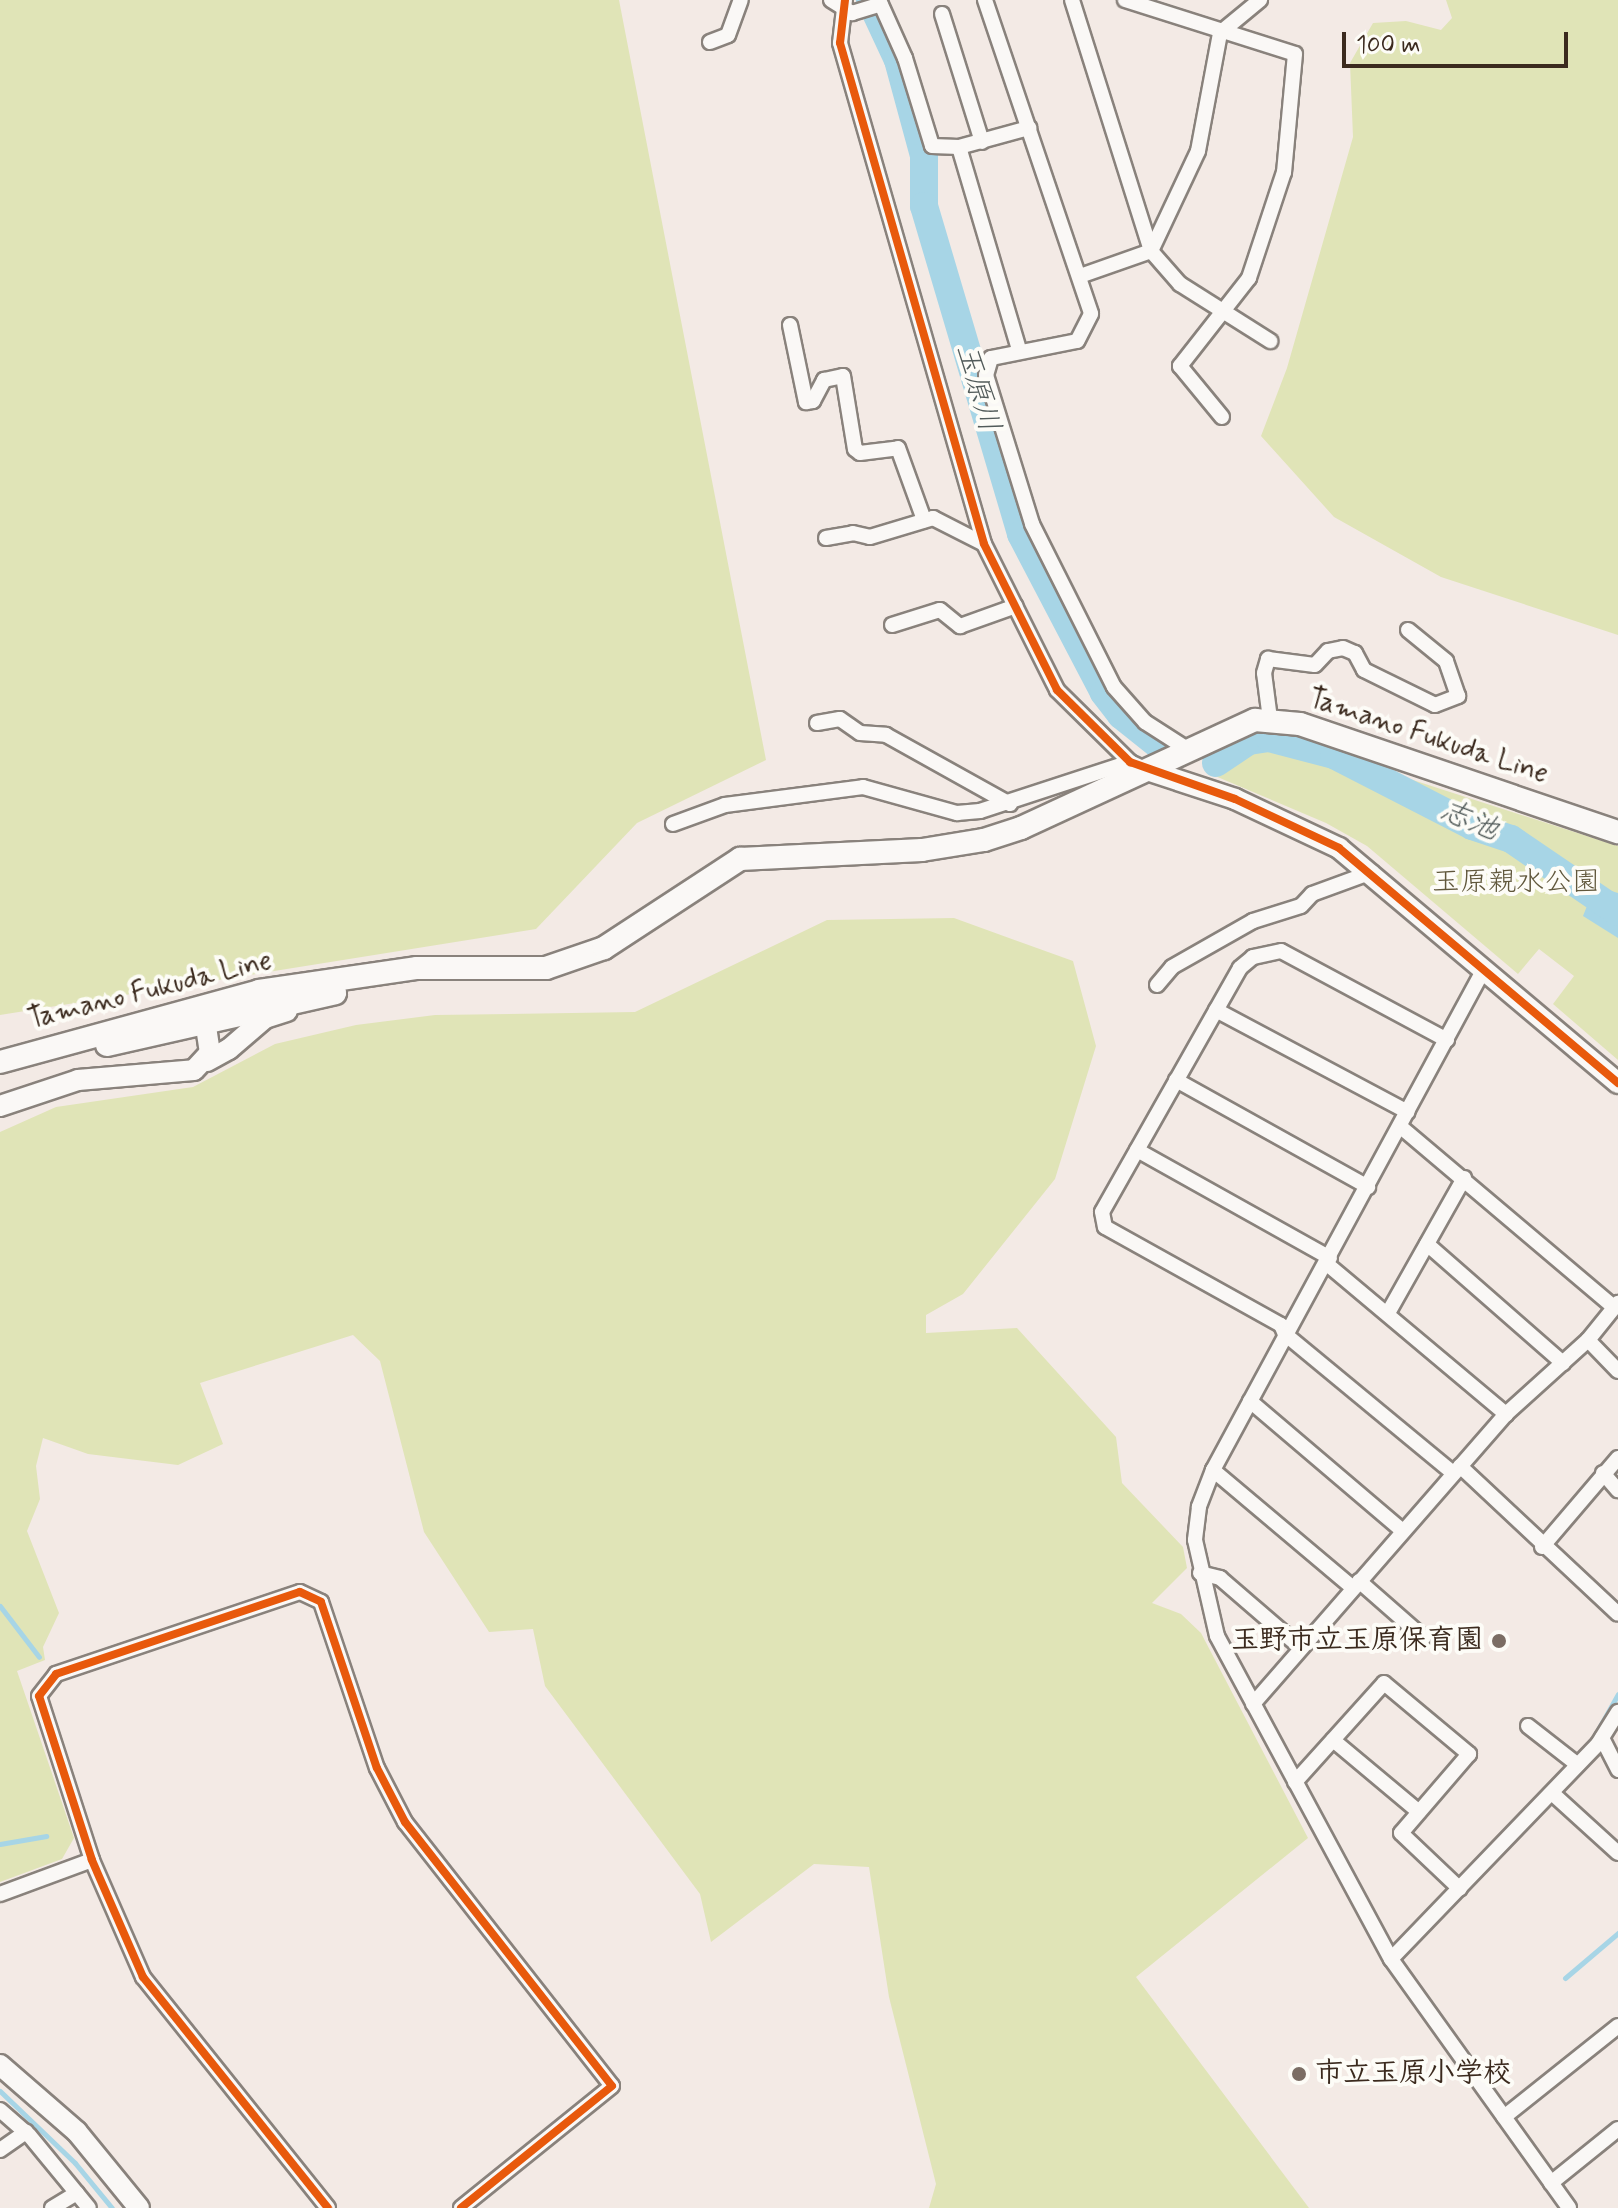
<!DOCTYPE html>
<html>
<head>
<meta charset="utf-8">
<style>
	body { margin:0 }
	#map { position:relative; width:1618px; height:2208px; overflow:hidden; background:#f3eae5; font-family:Mynerve,"Klee One",sans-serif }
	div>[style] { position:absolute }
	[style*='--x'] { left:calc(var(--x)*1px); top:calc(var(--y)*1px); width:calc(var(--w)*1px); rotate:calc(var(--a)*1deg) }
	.green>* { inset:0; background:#e0e4b7 }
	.water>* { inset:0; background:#a7d5e6 }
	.stream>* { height:5px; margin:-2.5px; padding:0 2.5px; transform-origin:2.5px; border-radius:2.5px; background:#a7d5e6 }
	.river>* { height:28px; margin:-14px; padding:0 14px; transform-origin:14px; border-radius:14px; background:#a7d5e6 }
	.roads { filter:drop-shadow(2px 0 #89827c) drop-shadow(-2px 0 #89827c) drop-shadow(0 2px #89827c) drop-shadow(0 -2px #89827c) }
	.street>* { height:14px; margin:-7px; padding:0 7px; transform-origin:7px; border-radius:7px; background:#faf8f6 }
	.secondary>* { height:20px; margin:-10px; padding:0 10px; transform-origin:10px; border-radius:10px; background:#faf8f6 }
	.primary>* { height:22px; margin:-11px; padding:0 11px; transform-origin:11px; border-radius:11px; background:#faf8f6 }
	.cycleway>* { height:8px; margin:-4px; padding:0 4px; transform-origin:4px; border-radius:4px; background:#e8590c }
	.dots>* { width:22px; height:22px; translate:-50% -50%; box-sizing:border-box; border:4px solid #fdfcf7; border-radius:50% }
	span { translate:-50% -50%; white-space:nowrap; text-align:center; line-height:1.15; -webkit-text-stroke:8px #fdfcf7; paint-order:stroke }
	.street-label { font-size:28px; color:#3b2a1e }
	.park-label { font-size:28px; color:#60573b }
	.poi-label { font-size:28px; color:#3b2a1e; font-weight:700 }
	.right { translate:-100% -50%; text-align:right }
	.left { translate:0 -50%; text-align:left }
	.water-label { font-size:30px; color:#525b5a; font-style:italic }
	.scale { position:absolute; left:1342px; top:32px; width:226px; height:36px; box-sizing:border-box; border:4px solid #3b2a1e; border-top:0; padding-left:10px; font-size:24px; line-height:28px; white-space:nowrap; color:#3b2a1e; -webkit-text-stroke:6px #fdfcf7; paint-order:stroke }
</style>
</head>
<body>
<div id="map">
	<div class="green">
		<i style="clip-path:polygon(0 0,619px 0,766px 760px,637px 823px,536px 929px,0 1015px)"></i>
		<i style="clip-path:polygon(1446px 0,1618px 0,1618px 635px,1441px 577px,1334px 517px,1261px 436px,1287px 368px,1353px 137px,1350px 63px,1373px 23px,1406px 21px,1441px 30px,1452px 18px)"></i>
		<i style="clip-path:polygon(1258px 730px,1321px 741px,1357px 762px,1618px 846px,1618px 1060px,1553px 1004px,1574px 976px,1539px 949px,1518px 974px,1367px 846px,1326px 823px,1208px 773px,1213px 748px)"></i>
		<i style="clip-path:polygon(954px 918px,1073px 961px,1096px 1046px,1055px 1179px,963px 1294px,926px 1315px,926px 1333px,1017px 1328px,1116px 1437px,1122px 1483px,1183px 1547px,1187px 1568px,1152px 1603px,1181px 1614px,1201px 1633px,1308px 1838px,1136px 1977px,1309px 2208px,929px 2208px,936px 2184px,889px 1997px,869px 1867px,814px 1864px,711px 1942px,700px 1894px,545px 1686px,533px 1629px,489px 1632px,424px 1532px,380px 1361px,353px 1335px,200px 1383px,223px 1444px,178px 1465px,88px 1454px,43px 1438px,36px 1466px,40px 1499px,27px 1531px,59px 1613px,43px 1647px,45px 1660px,17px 1671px,74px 1838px,62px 1859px,0 1882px,0 1132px,56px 1107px,193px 1087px,275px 1044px,356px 1025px,435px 1015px,635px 1012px,827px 920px)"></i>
	</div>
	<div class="water">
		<i style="clip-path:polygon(1595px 886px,1618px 893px,1618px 938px,1583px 916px)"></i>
	</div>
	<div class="stream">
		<i style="--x:0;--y:1606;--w:64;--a:52.6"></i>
		<i style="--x:1595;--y:1735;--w:47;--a:-60.7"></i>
		<i style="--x:0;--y:1844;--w:47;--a:-9.9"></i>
		<i style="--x:1565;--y:1978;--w:70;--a:-40.3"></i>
		<i style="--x:0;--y:2091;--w:104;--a:43.8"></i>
		<i style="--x:75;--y:2163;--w:58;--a:50.6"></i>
	</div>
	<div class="river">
		<i style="--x:870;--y:0;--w:66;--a:65"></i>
		<i style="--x:898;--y:60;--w:99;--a:74.8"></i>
		<i style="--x:924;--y:156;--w:50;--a:90"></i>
		<i style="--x:924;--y:206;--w:342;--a:73.5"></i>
		<i style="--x:1021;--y:534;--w:179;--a:62.4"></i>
		<i style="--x:1104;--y:693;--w:28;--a:52"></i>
		<i style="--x:1121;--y:715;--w:45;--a:38.7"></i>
		<i style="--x:1216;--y:763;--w:40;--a:-34"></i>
		<i style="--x:1249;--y:741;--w:20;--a:-9"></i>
		<i style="--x:1269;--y:738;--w:67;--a:14.7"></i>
		<i style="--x:1334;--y:755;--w:155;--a:27.2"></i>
		<i style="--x:1472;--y:826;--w:41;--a:18.4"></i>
		<i style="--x:1511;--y:839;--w:130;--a:34.3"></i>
	</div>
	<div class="roads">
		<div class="street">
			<i style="--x:831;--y:0;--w:25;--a:32"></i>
			<i style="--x:852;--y:13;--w:30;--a:-17"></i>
			<i style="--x:845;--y:0;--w:43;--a:96.6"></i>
			<i style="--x:840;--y:43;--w:521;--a:73.96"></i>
			<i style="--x:984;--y:544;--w:163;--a:63.4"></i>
			<i style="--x:1057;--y:690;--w:103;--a:44.6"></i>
			<i style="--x:1130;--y:762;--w:19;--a:25"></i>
			<i style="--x:879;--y:0;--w:64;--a:65.9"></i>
			<i style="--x:905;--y:58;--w:92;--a:72.9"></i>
			<i style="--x:932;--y:146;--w:27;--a:2"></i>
			<i style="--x:959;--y:147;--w:73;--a:-15.2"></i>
			<i style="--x:985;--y:0;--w:331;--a:71.3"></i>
			<i style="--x:1091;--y:314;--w:30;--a:117"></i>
			<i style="--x:1077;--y:341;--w:88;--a:168.8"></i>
			<i style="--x:991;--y:358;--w:18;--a:106"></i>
			<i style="--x:986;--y:375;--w:156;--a:72.8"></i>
			<i style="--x:1032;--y:524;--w:182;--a:63.3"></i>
			<i style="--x:1114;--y:687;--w:47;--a:48.5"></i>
			<i style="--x:1145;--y:722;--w:50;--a:32.7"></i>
			<i style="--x:1072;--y:0;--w:263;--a:72.5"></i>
			<i style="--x:1151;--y:251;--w:44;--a:48.7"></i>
			<i style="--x:1180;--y:284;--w:107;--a:32.3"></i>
			<i style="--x:1125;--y:0;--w:178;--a:17.6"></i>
			<i style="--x:1295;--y:54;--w:119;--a:95.3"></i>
			<i style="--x:1284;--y:172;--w:112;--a:108.3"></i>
			<i style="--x:1249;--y:278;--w:112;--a:128.1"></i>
			<i style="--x:1180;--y:366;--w:66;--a:50.5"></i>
			<i style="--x:942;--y:14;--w:134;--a:72.6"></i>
			<i style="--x:710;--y:42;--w:19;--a:-21"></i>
			<i style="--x:728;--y:35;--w:37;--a:-70"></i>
			<i style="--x:959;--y:147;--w:211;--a:73.5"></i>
			<i style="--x:1080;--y:276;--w:75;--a:-19.4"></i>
			<i style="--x:1151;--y:251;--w:110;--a:-64.8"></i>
			<i style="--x:1198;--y:151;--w:120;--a:-79.4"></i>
			<i style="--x:1220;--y:33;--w:52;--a:-39.5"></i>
			<i style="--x:790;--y:325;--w:79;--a:78.3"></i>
			<i style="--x:806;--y:402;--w:7;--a:-8"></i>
			<i style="--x:813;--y:401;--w:24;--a:-62"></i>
			<i style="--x:824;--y:380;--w:19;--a:-12"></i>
			<i style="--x:843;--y:376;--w:74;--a:80.7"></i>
			<i style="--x:855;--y:449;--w:6;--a:39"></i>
			<i style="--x:860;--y:453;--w:38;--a:-7"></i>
			<i style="--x:898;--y:448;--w:77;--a:70.1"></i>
			<i style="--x:826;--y:538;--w:27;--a:-10"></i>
			<i style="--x:853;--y:533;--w:17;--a:13"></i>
			<i style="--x:870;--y:537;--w:66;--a:-16.8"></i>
			<i style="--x:933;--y:518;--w:57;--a:27"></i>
			<i style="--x:892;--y:625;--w:50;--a:-17.4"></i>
			<i style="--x:940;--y:610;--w:26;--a:39"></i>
			<i style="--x:960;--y:626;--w:59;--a:-19.7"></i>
			<i style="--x:1270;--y:719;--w:46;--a:-97.4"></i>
			<i style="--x:1264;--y:673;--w:15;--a:-74"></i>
			<i style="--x:1268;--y:659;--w:47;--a:7.3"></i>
			<i style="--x:1315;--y:665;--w:19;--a:-47"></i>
			<i style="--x:1328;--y:651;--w:15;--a:-11"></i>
			<i style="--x:1343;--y:648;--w:13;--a:23"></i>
			<i style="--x:1355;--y:653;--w:19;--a:62"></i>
			<i style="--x:1364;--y:670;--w:79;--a:26.2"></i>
			<i style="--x:1435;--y:705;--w:25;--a:-21"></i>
			<i style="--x:1458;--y:696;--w:37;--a:-109"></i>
			<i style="--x:1446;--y:661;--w:49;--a:-140.8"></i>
			<i style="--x:817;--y:723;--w:23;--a:-10"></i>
			<i style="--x:840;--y:719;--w:24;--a:35"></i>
			<i style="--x:860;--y:733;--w:26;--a:4"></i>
			<i style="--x:886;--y:735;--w:142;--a:29.1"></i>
			<i style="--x:673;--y:824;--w:55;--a:-20.1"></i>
			<i style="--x:725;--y:805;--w:139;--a:-7.4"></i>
			<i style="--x:863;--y:787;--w:98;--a:15.5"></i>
			<i style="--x:957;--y:813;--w:23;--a:-5"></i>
			<i style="--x:980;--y:811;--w:158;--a:-18.1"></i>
			<i style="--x:1484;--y:969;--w:570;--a:118.41"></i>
			<i style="--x:1213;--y:1470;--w:40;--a:111"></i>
			<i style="--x:1199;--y:1507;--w:33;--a:97"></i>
			<i style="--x:1195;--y:1540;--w:98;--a:77.1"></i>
			<i style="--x:1217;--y:1636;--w:367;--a:61.7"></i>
			<i style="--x:1391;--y:1959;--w:306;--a:54.4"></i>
			<i style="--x:1157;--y:985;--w:23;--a:-50"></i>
			<i style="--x:1172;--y:967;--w:93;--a:-29.6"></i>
			<i style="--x:1253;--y:921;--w:50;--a:-17.4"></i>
			<i style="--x:1301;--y:906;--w:16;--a:-47"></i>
			<i style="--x:1312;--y:894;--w:64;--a:-20.1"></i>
			<i style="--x:1216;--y:1010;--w:217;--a:28"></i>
			<i style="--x:1447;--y:1040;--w:188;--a:-151.8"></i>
			<i style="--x:1281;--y:951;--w:29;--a:168"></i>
			<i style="--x:1253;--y:957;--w:17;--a:140"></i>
			<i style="--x:1240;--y:968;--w:280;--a:119.5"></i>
			<i style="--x:1102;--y:1212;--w:15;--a:79"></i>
			<i style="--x:1105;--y:1227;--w:201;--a:29.1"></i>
			<i style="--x:1281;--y:1325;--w:10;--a:66"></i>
			<i style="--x:1285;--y:1334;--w:218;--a:39.6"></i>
			<i style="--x:1176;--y:1080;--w:220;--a:29.1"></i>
			<i style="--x:1402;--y:1128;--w:277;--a:40.2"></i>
			<i style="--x:1137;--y:1150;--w:221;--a:29.2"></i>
			<i style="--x:1427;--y:1244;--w:181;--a:41.2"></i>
			<i style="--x:1327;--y:1264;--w:234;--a:40"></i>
			<i style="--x:1388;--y:1313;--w:155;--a:-60.6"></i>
			<i style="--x:1588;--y:1340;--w:43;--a:45.9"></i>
			<i style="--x:1250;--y:1401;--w:201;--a:40.4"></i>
			<i style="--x:1460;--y:1466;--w:216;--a:43.1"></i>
			<i style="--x:1213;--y:1470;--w:183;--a:40.1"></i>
			<i style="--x:1603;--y:1473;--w:23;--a:49"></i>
			<i style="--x:1542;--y:1547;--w:117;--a:-49.5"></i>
			<i style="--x:1200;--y:1573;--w:21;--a:14"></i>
			<i style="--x:1220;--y:1578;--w:107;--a:40.8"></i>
			<i style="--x:1359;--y:1581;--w:86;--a:41.2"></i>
			<i style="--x:1253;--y:1704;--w:385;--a:-48.9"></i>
			<i style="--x:1506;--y:1414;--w:110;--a:-42.1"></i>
			<i style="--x:1588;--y:1340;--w:48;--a:-51"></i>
			<i style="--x:1528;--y:1726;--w:63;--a:38"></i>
			<i style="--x:1602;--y:1738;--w:36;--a:63"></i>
			<i style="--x:1333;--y:1740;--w:112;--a:39.9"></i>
			<i style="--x:1295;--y:1782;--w:133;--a:-48"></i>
			<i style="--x:1384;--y:1683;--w:111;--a:39.9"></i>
			<i style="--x:1469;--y:1754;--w:104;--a:130.7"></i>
			<i style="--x:1401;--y:1833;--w:81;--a:43.5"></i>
			<i style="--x:1552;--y:1793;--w:89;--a:42.3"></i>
			<i style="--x:0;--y:1894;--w:98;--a:-20.3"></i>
			<i style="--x:1391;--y:1959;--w:298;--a:-46.1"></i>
			<i style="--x:1598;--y:1744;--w:38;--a:-58"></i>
			<i style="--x:0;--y:2110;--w:38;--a:41"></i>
			<i style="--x:29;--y:2135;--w:94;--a:50.6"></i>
			<i style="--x:1504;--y:2117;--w:146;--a:-38.6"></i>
			<i style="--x:0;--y:2150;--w:32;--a:-35"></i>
			<i style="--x:1551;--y:2183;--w:86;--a:-38.9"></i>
			<i style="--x:52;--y:2208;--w:29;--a:-31"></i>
			<i style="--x:328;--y:2208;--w:296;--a:-128.7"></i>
			<i style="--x:143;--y:1977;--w:128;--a:-113.6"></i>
			<i style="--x:92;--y:1860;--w:172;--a:-107.9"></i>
			<i style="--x:39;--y:1696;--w:28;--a:-52"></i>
			<i style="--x:56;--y:1674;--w:257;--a:-18.6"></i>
			<i style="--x:300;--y:1592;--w:23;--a:25"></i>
			<i style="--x:321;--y:1602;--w:175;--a:71.4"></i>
			<i style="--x:377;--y:1768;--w:61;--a:62.6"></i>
			<i style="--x:405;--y:1822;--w:335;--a:51.9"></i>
			<i style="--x:612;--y:2086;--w:194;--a:141.1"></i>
		</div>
		<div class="secondary">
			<i style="--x:1147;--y:770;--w:93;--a:18.2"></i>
			<i style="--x:1235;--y:799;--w:115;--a:25.2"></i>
			<i style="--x:1339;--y:848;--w:365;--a:40.1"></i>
			<i style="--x:207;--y:1061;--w:25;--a:-29"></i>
			<i style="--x:229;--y:1049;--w:48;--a:-40.7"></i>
			<i style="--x:265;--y:1018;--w:23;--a:-18"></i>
			<i style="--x:0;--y:1106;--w:82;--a:-18.4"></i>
			<i style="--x:78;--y:1080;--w:116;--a:-4.9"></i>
			<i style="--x:194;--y:1070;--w:23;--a:-47"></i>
			<i style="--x:210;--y:1053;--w:47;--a:-98.7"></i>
			<i style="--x:0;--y:2065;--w:102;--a:41"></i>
			<i style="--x:77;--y:2132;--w:98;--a:50.8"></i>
		</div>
		<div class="primary">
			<i style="--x:107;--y:1045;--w:234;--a:-12.8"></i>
			<i style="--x:0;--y:1062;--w:269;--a:-15.3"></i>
			<i style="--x:259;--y:991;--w:160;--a:-8.3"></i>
			<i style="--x:417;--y:968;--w:129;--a:0"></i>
			<i style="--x:546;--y:968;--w:61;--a:-19"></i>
			<i style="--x:604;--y:948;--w:163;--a:-33.2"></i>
			<i style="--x:740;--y:859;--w:182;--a:-2.8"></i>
			<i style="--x:922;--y:850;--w:63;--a:-9.2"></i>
			<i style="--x:984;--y:840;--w:39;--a:-18"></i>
			<i style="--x:1021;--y:828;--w:258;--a:-24.8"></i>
			<i style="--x:1255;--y:720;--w:45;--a:5.1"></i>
			<i style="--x:1300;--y:724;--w:336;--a:18.8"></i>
		</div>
	</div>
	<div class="cycleway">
		<i style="--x:845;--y:0;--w:43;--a:96.6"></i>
		<i style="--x:840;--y:43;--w:521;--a:73.96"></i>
		<i style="--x:984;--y:544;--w:163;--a:63.4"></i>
		<i style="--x:1057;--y:690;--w:103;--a:44.6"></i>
		<i style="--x:1130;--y:762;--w:111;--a:19.4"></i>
		<i style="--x:1235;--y:799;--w:115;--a:25.2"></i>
		<i style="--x:1339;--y:848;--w:365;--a:40.1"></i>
		<i style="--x:328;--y:2208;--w:296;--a:-128.7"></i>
		<i style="--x:143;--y:1977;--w:128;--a:-113.6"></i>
		<i style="--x:92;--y:1860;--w:172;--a:-107.9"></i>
		<i style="--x:39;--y:1696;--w:28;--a:-52"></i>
		<i style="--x:56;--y:1674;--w:257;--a:-18.6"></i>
		<i style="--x:300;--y:1592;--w:23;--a:25"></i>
		<i style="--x:321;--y:1602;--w:175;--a:71.4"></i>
		<i style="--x:377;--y:1768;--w:61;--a:62.6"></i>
		<i style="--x:405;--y:1822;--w:335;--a:51.9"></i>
		<i style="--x:612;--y:2086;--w:194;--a:141.1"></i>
	</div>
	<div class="dots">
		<i style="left:1499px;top:1641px;background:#7b6d64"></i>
		<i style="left:1299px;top:2074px;background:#7b6d64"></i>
	</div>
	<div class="street-label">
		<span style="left:1428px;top:737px;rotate:18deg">Tamano Fukuda Line</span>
		<span style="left:150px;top:991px;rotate:-14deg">Tamano Fukuda Line</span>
	</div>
	<div class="park-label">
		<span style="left:1516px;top:883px">玉原親水公園</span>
	</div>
	<div class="poi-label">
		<span class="right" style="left:1483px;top:1641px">玉野市立玉原保育園</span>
		<span class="left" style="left:1315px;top:2074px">市立玉原小学校</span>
	</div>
	<div class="water-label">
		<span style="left:977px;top:388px;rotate:74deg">玉原川</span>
		<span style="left:1469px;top:821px;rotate:23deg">志池</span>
	</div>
	<div class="scale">100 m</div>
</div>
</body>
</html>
